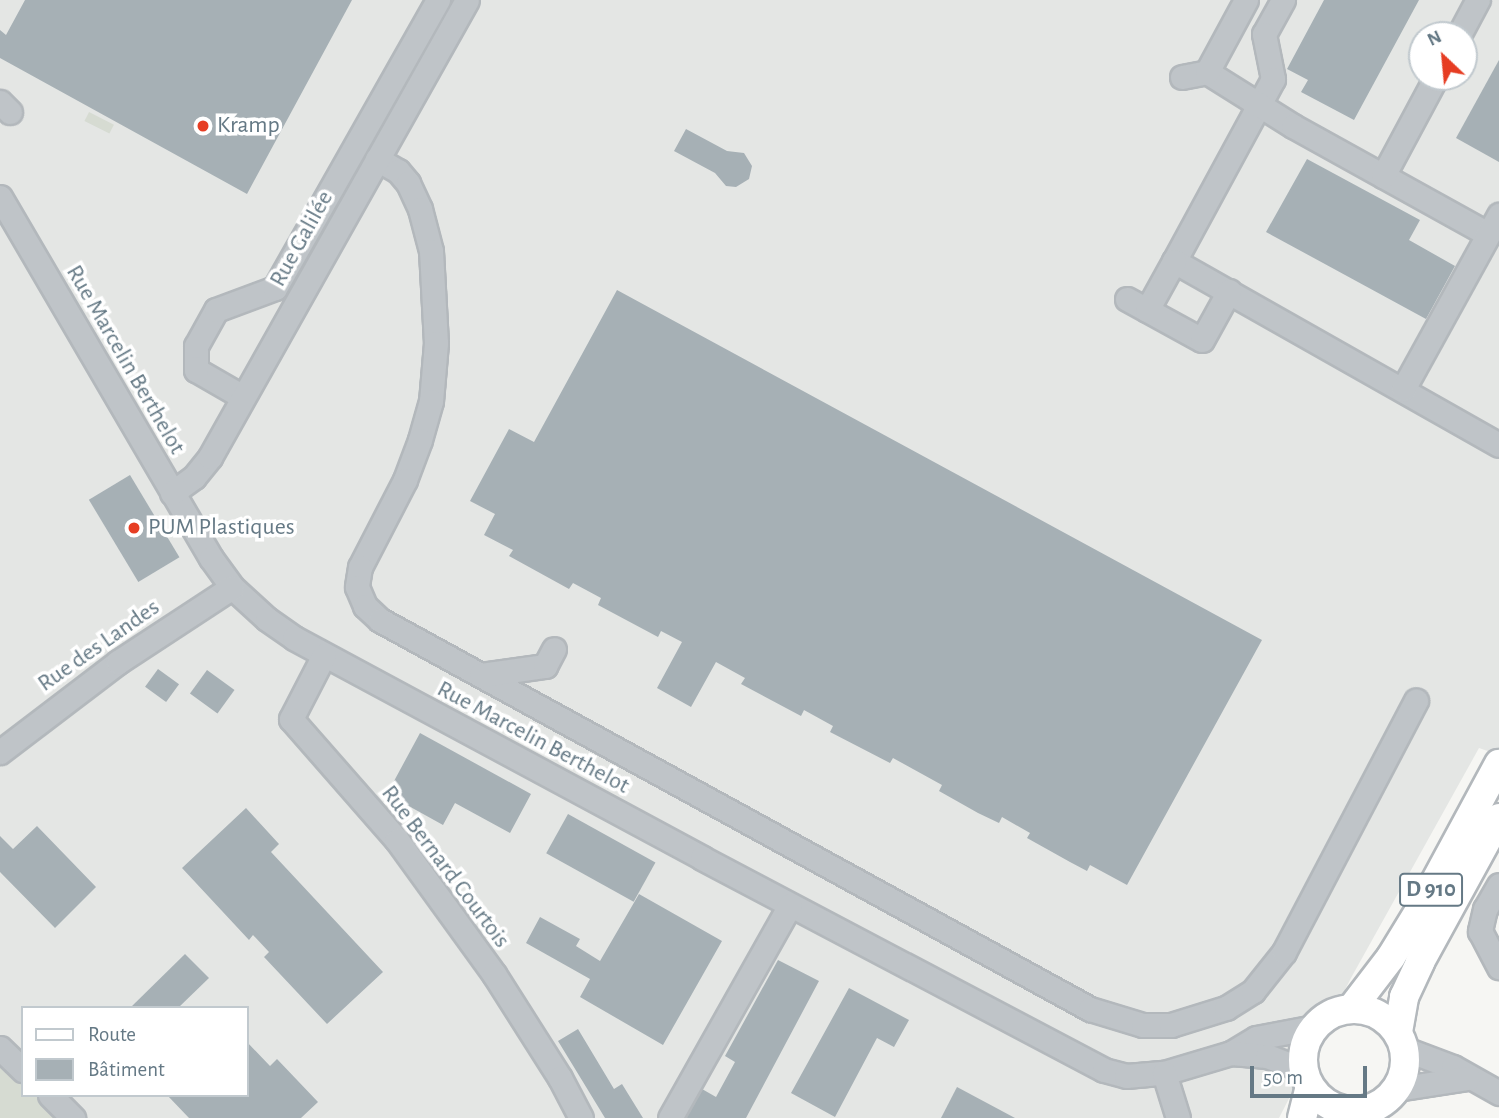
<!DOCTYPE html>
<html>
<head>
<meta charset="utf-8">
<style>
	body { margin:0 }
	#map { position:relative; width:1499px; height:1118px; overflow:hidden; background:#f6f6f3; font-family:"Alegreya Sans",sans-serif }
	div>[style] { position:absolute }
	[style*='--x'] { left:calc(var(--x)*1px); top:calc(var(--y)*1px); width:calc(var(--w)*1px); rotate:calc(var(--a)*1deg) }
	.built>* { inset:0; background:#e4e6e4 }
	.green>* { inset:0; background:#d6dbd2; transform-origin:0 0 }
	.building>* { inset:0; background:#a6b0b5; transform-origin:0 0 }
	.roads { filter:drop-shadow(2px 0 #b3b8bc) drop-shadow(-2px 0 #b3b8bc) drop-shadow(0 2px #b3b8bc) drop-shadow(0 -2px #b3b8bc) }
	.minor>* { height:23px; margin:-11.5px; padding:0 11.5px; transform-origin:11.5px; border-radius:11.5px; background:#bfc4c8 }
	.major>* { height:28px; margin:-14px; padding:0 14px; transform-origin:14px; border-radius:14px; background:#fff }
	.major>.ring { margin:-14px; padding:0; box-sizing:content-box; background:none; border:28px solid #fff; border-radius:50% }
	.dots>* { width:19px; height:19px; translate:-50% -50%; box-sizing:border-box; border:4px solid #fff; border-radius:50% }
	span { translate:-50% -50%; white-space:nowrap; text-align:center; line-height:1.15; -webkit-text-stroke:7px #fff; paint-order:stroke }
	.shield-label span { padding:2px 5px; background:#fff; border:2px solid; border-radius:5px; -webkit-text-stroke-width:0 }
	.shield-label { font-size:23px; color:#657985; font-weight:700 }
	.poi-label { font-size:24px; color:#657985 }
	.left { translate:0 -50%; text-align:left }
	.street-label { font-size:24px; color:#657985 }
	.legend { position:absolute; left:21px; top:1006px; width:228px; height:91px; box-sizing:border-box; background:#fff; border:2px solid #c1c9ce; margin:0; padding:9px 12px; list-style:none; font-size:21px; color:#657985 }
	.legend li { display:flex; align-items:center; gap:14px; height:35px }
	.legend b { width:35px; border:2px solid #c1c9ce }
	.north { position:absolute; left:1408px; top:21px; width:70px; height:70px; box-sizing:border-box; background:#fff; border:2px solid #c1c9ce; border-radius:50%; rotate:334deg; font-size:19px; font-weight:700; line-height:28px; text-align:center; color:#657985 }
	.north::after { content:''; display:block; margin:auto; width:24px; height:32px; background:#e63d23; clip-path:polygon(50% 0,100% 100%,50% 72%,0 100%) }
	.scale { position:absolute; left:1250px; top:1066px; width:117px; height:32px; box-sizing:border-box; border:4px solid #657985; border-top:0; padding-left:9px; font-size:21px; line-height:24px; white-space:nowrap; color:#657985; -webkit-text-stroke:5px #fff; paint-order:stroke }
</style>
</head>
<body>
<div id="map">
	<div class="built">
		<i style="clip-path:polygon(evenodd,0 0,1499px 0,1499px 755px,1479px 748px,1351px 978px,1279px 1118px,0 1118px,0 0,1422px 35px,1464px 35px,1464px 77px,1422px 77px,1422px 35px,0 0,23px 1008px,247px 1008px,247px 1095px,23px 1095px,23px 1008px)"></i>
	</div>
	<div class="green">
		<i style="left:89px;top:112px;width:28px;height:10px;rotate:27deg"></i>
		<i style="clip-path:polygon(0 1060px,23px 1082px,23px 1095px,37px 1095px,61px 1118px,0 1118px)"></i>
	</div>
	<div class="building">
		<i style="clip-path:polygon(25px 0,352px 0,247px 194px,0 58px,0 30px,6px 35px)"></i>
		<i style="clip-path:polygon(1324px 0,1419px 0,1354px 120px,1301px 92px,1308px 80px,1287px 69px)"></i>
		<i style="clip-path:polygon(1499px 60px,1499px 162px,1456px 138px)"></i>
		<i style="clip-path:polygon(686px 129px,727px 151px,744px 153px,752px 166px,749px 179px,736px 187px,726px 186px,715px 173px,674px 151px)"></i>
		<i style="clip-path:polygon(1307px 159px,1420px 220px,1409px 240px,1455px 266px,1426px 319px,1266px 232px)"></i>
		<i style="clip-path:polygon(617px 290px,1262px 640px,1127px 885px,1090px 865px,1087px 871px,1070px 862px,1027px 838px,1030px 833px,1002px 817px,999px 823px,978px 813px,939px 791px,942px 785px,893px 758px,890px 763px,830px 732px,833px 726px,804px 710px,801px 716px,741px 684px,745px 678px,716px 662px,691px 707px,657px 688px,682px 642px,661px 631px,658px 637px,598px 605px,601px 598px,573px 583px,569px 589px,509px 556px,513px 550px,484px 535px,495px 514px,470px 501px,509px 429px,534px 442px)"></i>
		<i style="left:130px;top:475px;width:96px;height:48px;rotate:59deg"></i>
		<i style="left:158px;top:669px;width:26px;height:22px;rotate:36deg"></i>
		<i style="left:207px;top:670px;width:34px;height:29px;rotate:36deg"></i>
		<i style="clip-path:polygon(420px 733px,531px 794px,510px 833px,455px 803px,443px 825px,387px 794px)"></i>
		<i style="clip-path:polygon(246px 808px,279px 844px,271px 852px,383px 972px,327px 1024px,264px 957px,269px 952px,253px 935px,249px 940px,182px 868px)"></i>
		<i style="left:568px;top:814px;width:100px;height:45px;rotate:29deg"></i>
		<i style="clip-path:polygon(37px 826px,96px 887px,55px 928px,0 872px,0 836px,13px 849px)"></i>
		<i style="clip-path:polygon(639px 894px,722px 941px,663px 1045px,580px 997px,590px 979px,526px 943px,540px 917px,580px 939px,576px 946px,600px 961px)"></i>
		<i style="clip-path:polygon(185px 954px,209px 978px,178px 1008px,130px 1008px)"></i>
		<i style="clip-path:polygon(778px 960px,819px 981px,746px 1118px,686px 1118px,702px 1089px,716px 1097px,735px 1062px,725px 1056px)"></i>
		<i style="clip-path:polygon(849px 988px,909px 1020px,894px 1047px,877px 1038px,835px 1117px,791px 1093px)"></i>
		<i style="clip-path:polygon(578px 1029px,614px 1089px,622px 1084px,643px 1118px,605px 1118px,558px 1041px)"></i>
		<i style="clip-path:polygon(247px 1042px,270px 1066px,277px 1059px,318px 1102px,301px 1118px,189px 1118px,167px 1095px,247px 1095px)"></i>
		<i style="clip-path:polygon(957px 1087px,1015px 1118px,941px 1118px)"></i>
	</div>
	<div class="roads">
		<div class="minor">
			<i style="--x:1283;--y:0;--w:39;--a:119"></i>
			<i style="--x:1264;--y:34;--w:46;--a:78.7"></i>
			<i style="--x:1273;--y:79;--w:207;--a:118.5"></i>
			<i style="--x:1174;--y:261;--w:373;--a:29.5"></i>
			<i style="--x:1459;--y:35;--w:40;--a:-62"></i>
			<i style="--x:1207;--y:72;--w:102;--a:32.1"></i>
			<i style="--x:1293;--y:126;--w:223;--a:29"></i>
			<i style="--x:1182;--y:77;--w:25;--a:-11"></i>
			<i style="--x:1207;--y:72;--w:82;--a:-61.6"></i>
			<i style="--x:0;--y:102;--w:14;--a:45"></i>
			<i style="--x:377;--y:159;--w:24;--a:30"></i>
			<i style="--x:398;--y:171;--w:16;--a:50"></i>
			<i style="--x:408;--y:183;--w:29;--a:65"></i>
			<i style="--x:420;--y:209;--w:43;--a:75.3"></i>
			<i style="--x:431;--y:251;--w:92;--a:86.9"></i>
			<i style="--x:436;--y:343;--w:58;--a:94.9"></i>
			<i style="--x:431;--y:401;--w:41;--a:105.8"></i>
			<i style="--x:420;--y:440;--w:43;--a:110.6"></i>
			<i style="--x:405;--y:480;--w:98;--a:117.3"></i>
			<i style="--x:360;--y:567;--w:20;--a:99"></i>
			<i style="--x:357;--y:587;--w:21;--a:67"></i>
			<i style="--x:365;--y:606;--w:21;--a:43"></i>
			<i style="--x:380;--y:620;--w:810;--a:28.72"></i>
			<i style="--x:1090;--y:1009;--w:55;--a:16.8"></i>
			<i style="--x:1143;--y:1025;--w:28;--a:0"></i>
			<i style="--x:1171;--y:1025;--w:58;--a:-17.2"></i>
			<i style="--x:1226;--y:1008;--w:32;--a:-32"></i>
			<i style="--x:1253;--y:991;--w:50;--a:-51.5"></i>
			<i style="--x:1284;--y:952;--w:284;--a:-62.3"></i>
			<i style="--x:1383;--y:176;--w:112;--a:-61.8"></i>
			<i style="--x:0;--y:197;--w:418;--a:59.7"></i>
			<i style="--x:211;--y:558;--w:36;--a:54"></i>
			<i style="--x:232;--y:587;--w:47;--a:42.4"></i>
			<i style="--x:267;--y:619;--w:33;--a:35"></i>
			<i style="--x:294;--y:638;--w:464;--a:28.3"></i>
			<i style="--x:702;--y:858;--w:454;--a:27.8"></i>
			<i style="--x:1104;--y:1070;--w:23;--a:15"></i>
			<i style="--x:1126;--y:1076;--w:38;--a:-5"></i>
			<i style="--x:1164;--y:1073;--w:70;--a:-16.6"></i>
			<i style="--x:1231;--y:1053;--w:29;--a:-31"></i>
			<i style="--x:1256;--y:1038;--w:59;--a:-10.7"></i>
			<i style="--x:1127;--y:299;--w:85;--a:28.7"></i>
			<i style="--x:1202;--y:340;--w:56;--a:-61.1"></i>
			<i style="--x:1147;--y:310;--w:56;--a:-61.1"></i>
			<i style="--x:1403;--y:389;--w:199;--a:-61.1"></i>
			<i style="--x:243;--y:397;--w:54;--a:-150.1"></i>
			<i style="--x:196;--y:370;--w:24;--a:-90"></i>
			<i style="--x:196;--y:346;--w:41;--a:-60.9"></i>
			<i style="--x:216;--y:310;--w:63;--a:-20.4"></i>
			<i style="--x:275;--y:288;--w:331;--a:-60.5"></i>
			<i style="--x:172;--y:493;--w:27;--a:-36"></i>
			<i style="--x:194;--y:477;--w:26;--a:-51"></i>
			<i style="--x:210;--y:457;--w:524;--a:-60.65"></i>
			<i style="--x:324;--y:655;--w:72;--a:117.3"></i>
			<i style="--x:291;--y:719;--w:161;--a:48.8"></i>
			<i style="--x:397;--y:840;--w:165;--a:54.1"></i>
			<i style="--x:494;--y:974;--w:123;--a:57.6"></i>
			<i style="--x:560;--y:1078;--w:45;--a:62.3"></i>
			<i style="--x:481;--y:675;--w:65;--a:-8"></i>
			<i style="--x:545;--y:666;--w:19;--a:-62"></i>
			<i style="--x:0;--y:752;--w:148;--a:-37.3"></i>
			<i style="--x:118;--y:662;--w:136;--a:-33.3"></i>
			<i style="--x:1499;--y:885;--w:28;--a:120"></i>
			<i style="--x:1485;--y:909;--w:23;--a:103"></i>
			<i style="--x:1480;--y:931;--w:41;--a:62.2"></i>
			<i style="--x:0;--y:1048;--w:32;--a:44"></i>
			<i style="--x:1405;--y:1049;--w:51;--a:20.6"></i>
			<i style="--x:1453;--y:1067;--w:53;--a:29.5"></i>
			<i style="--x:1231;--y:1053;--w:36;--a:5"></i>
			<i style="--x:1267;--y:1056;--w:39;--a:21"></i>
			<i style="--x:1164;--y:1073;--w:47;--a:72.7"></i>
			<i style="--x:1397;--y:1089;--w:72;--a:-8.8"></i>
			<i style="--x:50;--y:1095;--w:33;--a:45"></i>
			<i style="--x:670;--y:1118;--w:244;--a:-60.6"></i>
		</div>
		<div class="major">
			<i style="--x:1352;--y:1008;--w:64;--a:-52.6"></i>
			<i style="--x:1391;--y:957;--w:57;--a:-58.5"></i>
			<i style="--x:1421;--y:908;--w:164;--a:-61.6"></i>
			<i class="ring" style="left:1303px;top:1009px;width:74px;height:74px"></i>
			<i style="--x:1398;--y:1032;--w:36;--a:-80"></i>
			<i style="--x:1404;--y:997;--w:38;--a:-65"></i>
			<i style="--x:1420;--y:962;--w:164;--a:-61.3"></i>
			<i style="--x:1302;--y:1118;--w:32;--a:-76"></i>
		</div>
	</div>
	<div class="dots">
		<i style="left:203px;top:126px;background:#e63d23"></i>
		<i style="left:134px;top:528px;background:#e63d23"></i>
	</div>
	<div class="shield-label">
		<span style="left:1431px;top:890px">D 910</span>
	</div>
	<div class="poi-label">
		<span class="left" style="left:217px;top:126px">Kramp</span>
		<span class="left" style="left:148px;top:528px">PUM Plastiques</span>
	</div>
	<div class="street-label">
		<span style="left:302px;top:239px;rotate:-61deg">Rue Galilée</span>
		<span style="left:125px;top:360px;rotate:60deg">Rue Marcelin Berthelot</span>
		<span style="left:99px;top:646px;rotate:-35deg">Rue des Landes</span>
		<span style="left:533px;top:738px;rotate:28deg">Rue Marcelin Berthelot</span>
		<span style="left:445px;top:867px;rotate:53deg">Rue Bernard Courtois</span>
	</div>
	<ul class="legend">
	<li><b style="height:9px;background:#fff"></b>Route</li>
	<li><b style="height:19px;background:#a6b0b5"></b>Bâtiment</li>
	</ul>
	<div class="north">N</div>
	<div class="scale">50 m</div>
</div>
</body>
</html>
